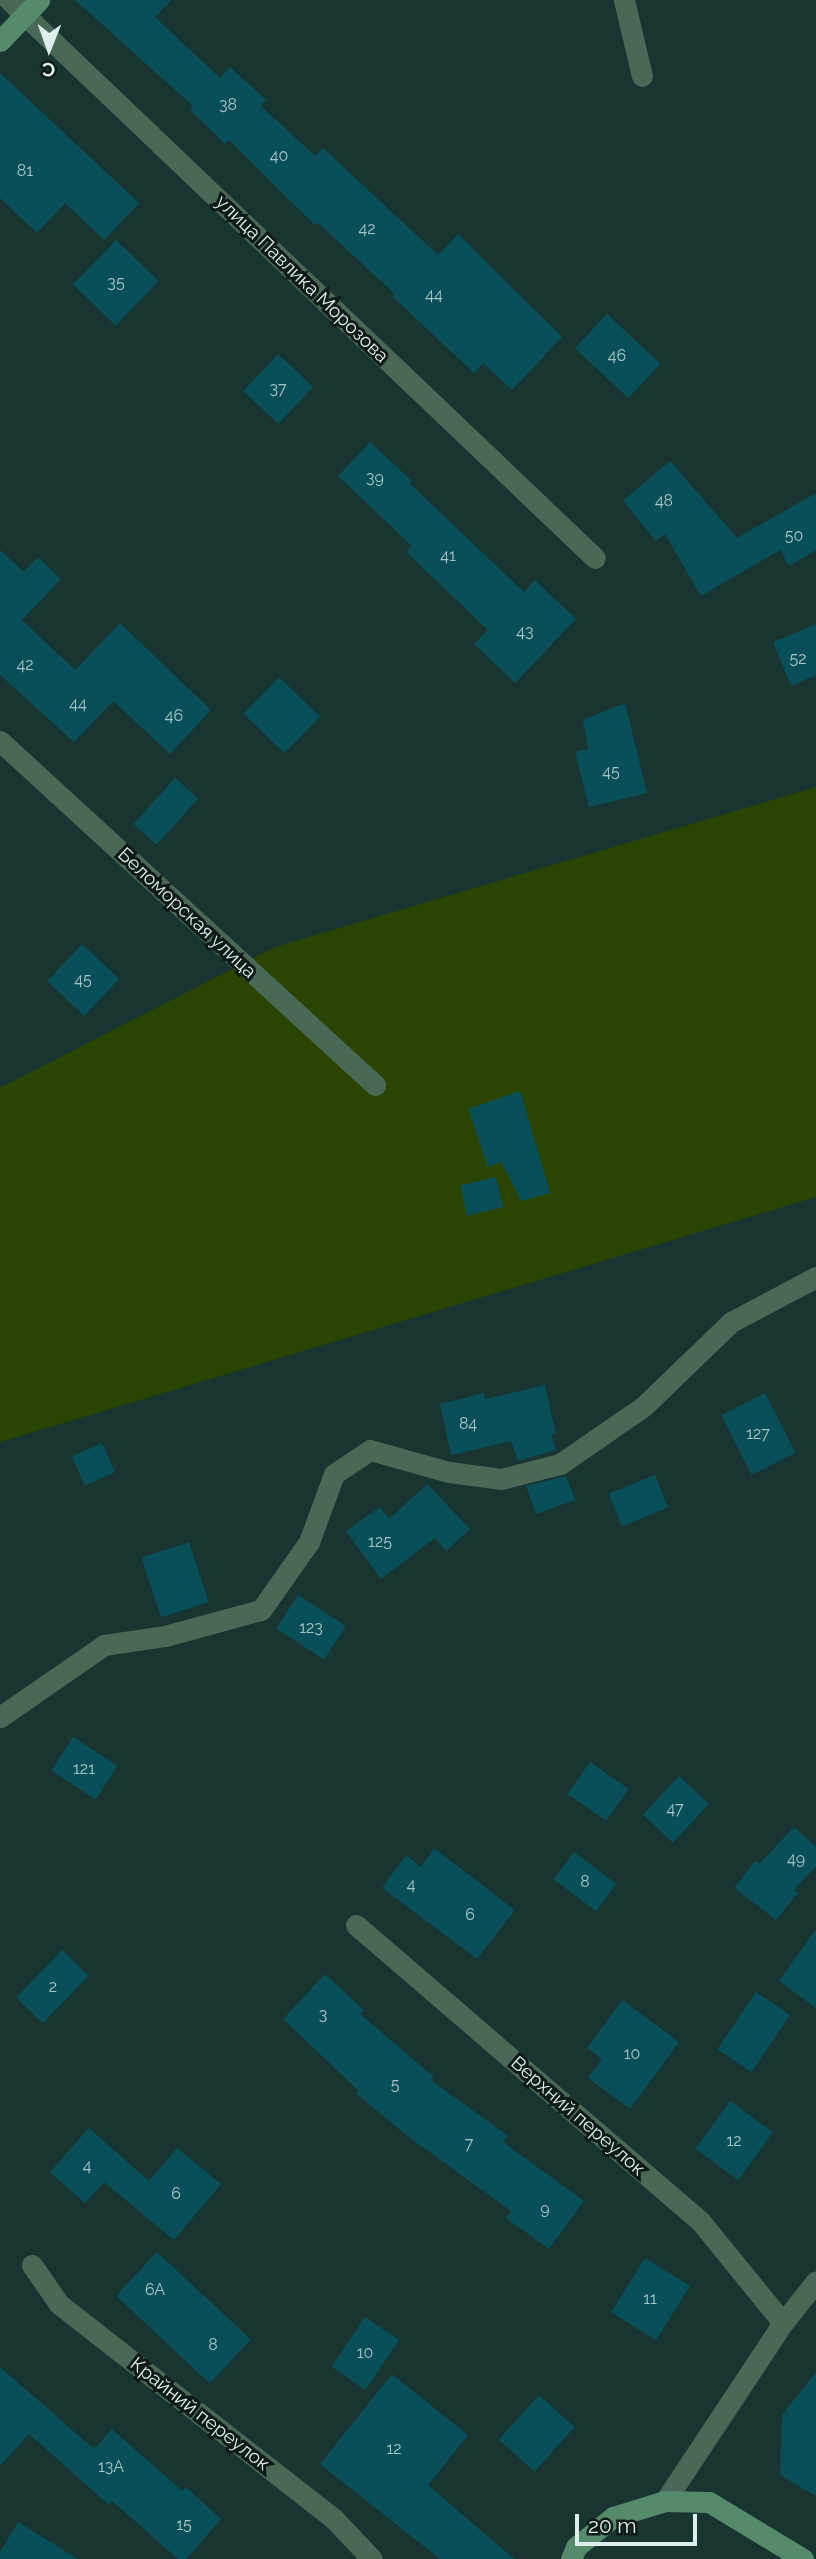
<!DOCTYPE html>
<html>
<head>
<meta charset="utf-8">
<style>
	body { margin:0 }
	#map { position:relative; width:816px; height:2559px; overflow:hidden; background:#183531; font-family:Raleway,sans-serif }
	div>[style] { position:absolute }
	[style*='--x'] { left:calc(var(--x)*1px); top:calc(var(--y)*1px); width:calc(var(--w)*1px); rotate:calc(var(--a)*1deg) }
	.green>* { inset:0; background:#294501 }
	.building>* { inset:0; background:#084f59; transform-origin:0 0 }
	.street>* { height:21px; margin:-10.5px; padding:0 10.5px; transform-origin:10.5px; border-radius:10.5px; background:#496956 }
	.secondary>* { height:21px; margin:-10.5px; padding:0 10.5px; transform-origin:10.5px; border-radius:10.5px; background:#558a6b }
	span { translate:-50% -50%; white-space:nowrap; text-align:center; line-height:1.15; -webkit-text-stroke:6px #0e1a18; paint-order:stroke }
	.number-label { font-size:16px; color:#a8c6c6 }
	.number-label span { -webkit-text-stroke-width:0 }
	.street-label { font-size:19px; color:#ddeeeb }
	.north { position:absolute; left:14px; top:14px; width:70px; height:70px; -webkit-text-stroke:5px #0e1a18; paint-order:stroke; rotate:181deg; font-size:19px; font-weight:700; line-height:28px; text-align:center; color:#ddeeeb }
	.north::after { content:''; display:block; margin:auto; width:24px; height:32px; background:#ddeeeb; clip-path:polygon(50% 0,100% 100%,50% 72%,0 100%) }
	.scale { position:absolute; left:575px; top:2514px; width:122px; height:32px; box-sizing:border-box; border:4px solid #ddeeeb; border-top:0; padding-left:9px; font-size:21px; line-height:24px; white-space:nowrap; color:#ddeeeb; -webkit-text-stroke:5px #0e1a18; paint-order:stroke }
</style>
</head>
<body>
<div id="map">
	<div class="green">
		<i style="clip-path:polygon(816px 787px,816px 1197px,0 1442px,0 1088px,275px 947px)"></i>
	</div>
	<div class="building">
		<i style="clip-path:polygon(75px 0,172px 0,155px 17px,220px 78px,230px 67px,266px 100px,261px 106px,315px 156px,323px 148px,438px 255px,458px 234px,562px 337px,512px 390px,483px 363px,474px 373px,392px 296px,395px 294px,318px 223px,315px 225px,229px 140px,225px 144px,190px 110px,193px 106px)"></i>
		<i style="clip-path:polygon(0 73px,139px 203px,104px 240px,65px 203px,37px 233px,0 198px)"></i>
		<i style="left:116px;top:240px;width:59px;height:62px;rotate:44deg"></i>
		<i style="left:607px;top:314px;width:73px;height:47px;rotate:43deg"></i>
		<i style="left:278px;top:354px;width:48px;height:51px;rotate:43deg"></i>
		<i style="clip-path:polygon(370px 442px,412px 481px,409px 483px,524px 592px,535px 580px,576px 619px,515px 683px,474px 644px,488px 630px,406px 552px,412px 546px,338px 476px)"></i>
		<i style="clip-path:polygon(670px 461px,737px 538px,816px 493px,816px 550px,789px 566px,780px 550px,701px 596px,665px 534px,656px 541px,623px 501px)"></i>
		<i style="clip-path:polygon(0 550px,24px 572px,38px 557px,61px 579px,22px 620px,75px 670px,120px 623px,211px 710px,170px 754px,113px 701px,74px 742px,0 675px)"></i>
		<i style="clip-path:polygon(816px 624px,816px 675px,791px 686px,773px 642px)"></i>
		<i style="left:279px;top:677px;width:57px;height:51px;rotate:44deg"></i>
		<i style="clip-path:polygon(625px 703px,647px 793px,589px 807px,575px 752px,588px 749px,583px 720px)"></i>
		<i style="left:175px;top:778px;width:31px;height:62px;rotate:42deg"></i>
		<i style="left:82px;top:944px;width:51px;height:51px;rotate:43deg"></i>
		<i style="clip-path:polygon(520px 1091px,550px 1193px,521px 1201px,501px 1162px,488px 1167px,468px 1109px)"></i>
		<i style="left:496px;top:1177px;width:31px;height:37px;rotate:77deg"></i>
		<i style="clip-path:polygon(545px 1385px,556px 1434px,551px 1435px,556px 1450px,518px 1461px,511px 1441px,451px 1455px,440px 1404px,484px 1393px,485px 1399px)"></i>
		<i style="left:765px;top:1393px;width:67px;height:49px;rotate:63deg"></i>
		<i style="left:102px;top:1443px;width:32px;height:33px;rotate:66deg"></i>
		<i style="left:655px;top:1475px;width:35px;height:50px;rotate:68deg"></i>
		<i style="clip-path:polygon(566px 1476px,575px 1500px,536px 1514px,526px 1486px)"></i>
		<i style="clip-path:polygon(427px 1484px,470px 1529px,446px 1551px,435px 1538px,381px 1579px,346px 1531px,380px 1507px,389px 1519px)"></i>
		<i style="left:189px;top:1542px;width:63px;height:50px;rotate:72deg"></i>
		<i style="left:298px;top:1595px;width:57px;height:40px;rotate:33deg"></i>
		<i style="left:73px;top:1737px;width:53px;height:40px;rotate:33deg"></i>
		<i style="left:590px;top:1762px;width:47px;height:39px;rotate:35deg"></i>
		<i style="left:679px;top:1776px;width:41px;height:53px;rotate:43deg"></i>
		<i style="clip-path:polygon(794px 1827px,816px 1847px,816px 1866px,794px 1890px,798px 1893px,776px 1920px,734px 1888px,755px 1861px,759px 1864px)"></i>
		<i style="clip-path:polygon(434px 1848px,515px 1910px,477px 1959px,382px 1888px,406px 1855px,421px 1867px)"></i>
		<i style="left:574px;top:1852px;width:53px;height:34px;rotate:37deg"></i>
		<i style="clip-path:polygon(816px 1929px,816px 2008px,779px 1981px)"></i>
		<i style="left:62px;top:1950px;width:37px;height:66px;rotate:44deg"></i>
		<i style="clip-path:polygon(325px 1974px,364px 2010px,360px 2014px,434px 2077px,431px 2080px,508px 2136px,503px 2142px,584px 2201px,549px 2249px,506px 2218px,511px 2211px,406px 2135px,356px 2093px,358px 2090px,283px 2019px)"></i>
		<i style="left:756px;top:1992px;width:41px;height:69px;rotate:34deg"></i>
		<i style="clip-path:polygon(622px 2000px,679px 2042px,630px 2109px,588px 2078px,602px 2059px,587px 2048px)"></i>
		<i style="left:730px;top:2101px;width:53px;height:59px;rotate:36deg"></i>
		<i style="clip-path:polygon(89px 2128px,149px 2181px,177px 2148px,221px 2184px,174px 2240px,104px 2182px,85px 2203px,50px 2172px)"></i>
		<i style="left:157px;top:2252px;width:128px;height:60px;rotate:43deg"></i>
		<i style="left:645px;top:2258px;width:53px;height:64px;rotate:32deg"></i>
		<i style="left:365px;top:2317px;width:41px;height:60px;rotate:34deg"></i>
		<i style="clip-path:polygon(0 2367px,94px 2449px,112px 2429px,182px 2491px,186px 2487px,221px 2519px,186px 2559px,178px 2559px,112px 2501px,109px 2505px,29px 2434px,0 2466px)"></i>
		<i style="clip-path:polygon(816px 2372px,816px 2496px,780px 2475px,782px 2415px)"></i>
		<i style="clip-path:polygon(392px 2374px,468px 2435px,428px 2485px,514px 2559px,440px 2559px,320px 2464px)"></i>
		<i style="left:539px;top:2395px;width:48px;height:60px;rotate:42deg"></i>
		<i style="clip-path:polygon(18px 2522px,78px 2559px,0 2559px,0 2552px)"></i>
	</div>
	<div class="street">
		<i style="--x:9;--y:0;--w:809;--a:43.6"></i>
		<i style="--x:624;--y:0;--w:78;--a:76.7"></i>
		<i style="--x:0;--y:741;--w:509;--a:42.53"></i>
		<i style="--x:0;--y:1717;--w:126;--a:-34.7"></i>
		<i style="--x:104;--y:1645;--w:62;--a:-8.4"></i>
		<i style="--x:165;--y:1636;--w:99;--a:-15.2"></i>
		<i style="--x:261;--y:1610;--w:83;--a:-54.8"></i>
		<i style="--x:309;--y:1542;--w:72;--a:-69.8"></i>
		<i style="--x:334;--y:1474;--w:43;--a:-33.7"></i>
		<i style="--x:370;--y:1450;--w:82;--a:15.6"></i>
		<i style="--x:449;--y:1472;--w:52;--a:7.7"></i>
		<i style="--x:501;--y:1479;--w:61;--a:-14.3"></i>
		<i style="--x:560;--y:1464;--w:102;--a:-34.6"></i>
		<i style="--x:644;--y:1406;--w:121;--a:-44"></i>
		<i style="--x:731;--y:1322;--w:96;--a:-27.9"></i>
		<i style="--x:356;--y:1925;--w:455;--a:40.7"></i>
		<i style="--x:701;--y:2222;--w:130;--a:50.9"></i>
		<i style="--x:32;--y:2265;--w:47;--a:55.3"></i>
		<i style="--x:59;--y:2304;--w:349;--a:38"></i>
		<i style="--x:334;--y:2519;--w:55;--a:46.5"></i>
		<i style="--x:665;--y:2501;--w:214;--a:-56.5"></i>
		<i style="--x:783;--y:2323;--w:53;--a:-51.8"></i>
	</div>
	<div class="secondary">
		<i style="--x:0;--y:41;--w:57;--a:-46.4"></i>
		<i style="--x:571;--y:2559;--w:13;--a:-67"></i>
		<i style="--x:576;--y:2547;--w:48;--a:-39"></i>
		<i style="--x:613;--y:2517;--w:54;--a:-17.1"></i>
		<i style="--x:665;--y:2501;--w:44;--a:1.3"></i>
		<i style="--x:709;--y:2502;--w:110;--a:31.2"></i>
	</div>
	<div class="number-label">
		<span style="left:228px;top:105px">38</span>
		<span style="left:279px;top:156px">40</span>
		<span style="left:25px;top:171px">81</span>
		<span style="left:367px;top:229px">42</span>
		<span style="left:116px;top:283px">35</span>
		<span style="left:434px;top:295px">44</span>
		<span style="left:617px;top:356px">46</span>
		<span style="left:278px;top:389px">37</span>
		<span style="left:375px;top:478px">39</span>
		<span style="left:664px;top:501px">48</span>
		<span style="left:794px;top:536px">50</span>
		<span style="left:448px;top:556px">41</span>
		<span style="left:525px;top:632px">43</span>
		<span style="left:798px;top:659px">52</span>
		<span style="left:25px;top:665px">42</span>
		<span style="left:78px;top:704px">44</span>
		<span style="left:174px;top:716px">46</span>
		<span style="left:611px;top:772px">45</span>
		<span style="left:83px;top:980px">45</span>
		<span style="left:468px;top:1424px">84</span>
		<span style="left:758px;top:1434px">127</span>
		<span style="left:380px;top:1542px">125</span>
		<span style="left:311px;top:1628px">123</span>
		<span style="left:84px;top:1769px">121</span>
		<span style="left:675px;top:1809px">47</span>
		<span style="left:796px;top:1859px">49</span>
		<span style="left:585px;top:1882px">8</span>
		<span style="left:411px;top:1885px">4</span>
		<span style="left:470px;top:1915px">6</span>
		<span style="left:53px;top:1987px">2</span>
		<span style="left:323px;top:2015px">3</span>
		<span style="left:632px;top:2054px">10</span>
		<span style="left:395px;top:2085px">5</span>
		<span style="left:734px;top:2141px">12</span>
		<span style="left:469px;top:2144px">7</span>
		<span style="left:87px;top:2166px">4</span>
		<span style="left:176px;top:2194px">6</span>
		<span style="left:545px;top:2209px">9</span>
		<span style="left:155px;top:2290px">6А</span>
		<span style="left:650px;top:2299px">11</span>
		<span style="left:213px;top:2345px">8</span>
		<span style="left:365px;top:2353px">10</span>
		<span style="left:394px;top:2449px">12</span>
		<span style="left:111px;top:2467px">13А</span>
		<span style="left:184px;top:2525px">15</span>
	</div>
	<div class="street-label">
		<span style="left:302px;top:279px;rotate:44deg">улица Павлика Морозова</span>
		<span style="left:187px;top:913px;rotate:43deg">Беломорская улица</span>
		<span style="left:578px;top:2116px;rotate:41deg">Верхний переулок</span>
		<span style="left:200px;top:2414px;rotate:38deg">Крайний переулок</span>
	</div>
	<div class="north">С</div>
	<div class="scale">20 m</div>
</div>
</body>
</html>
